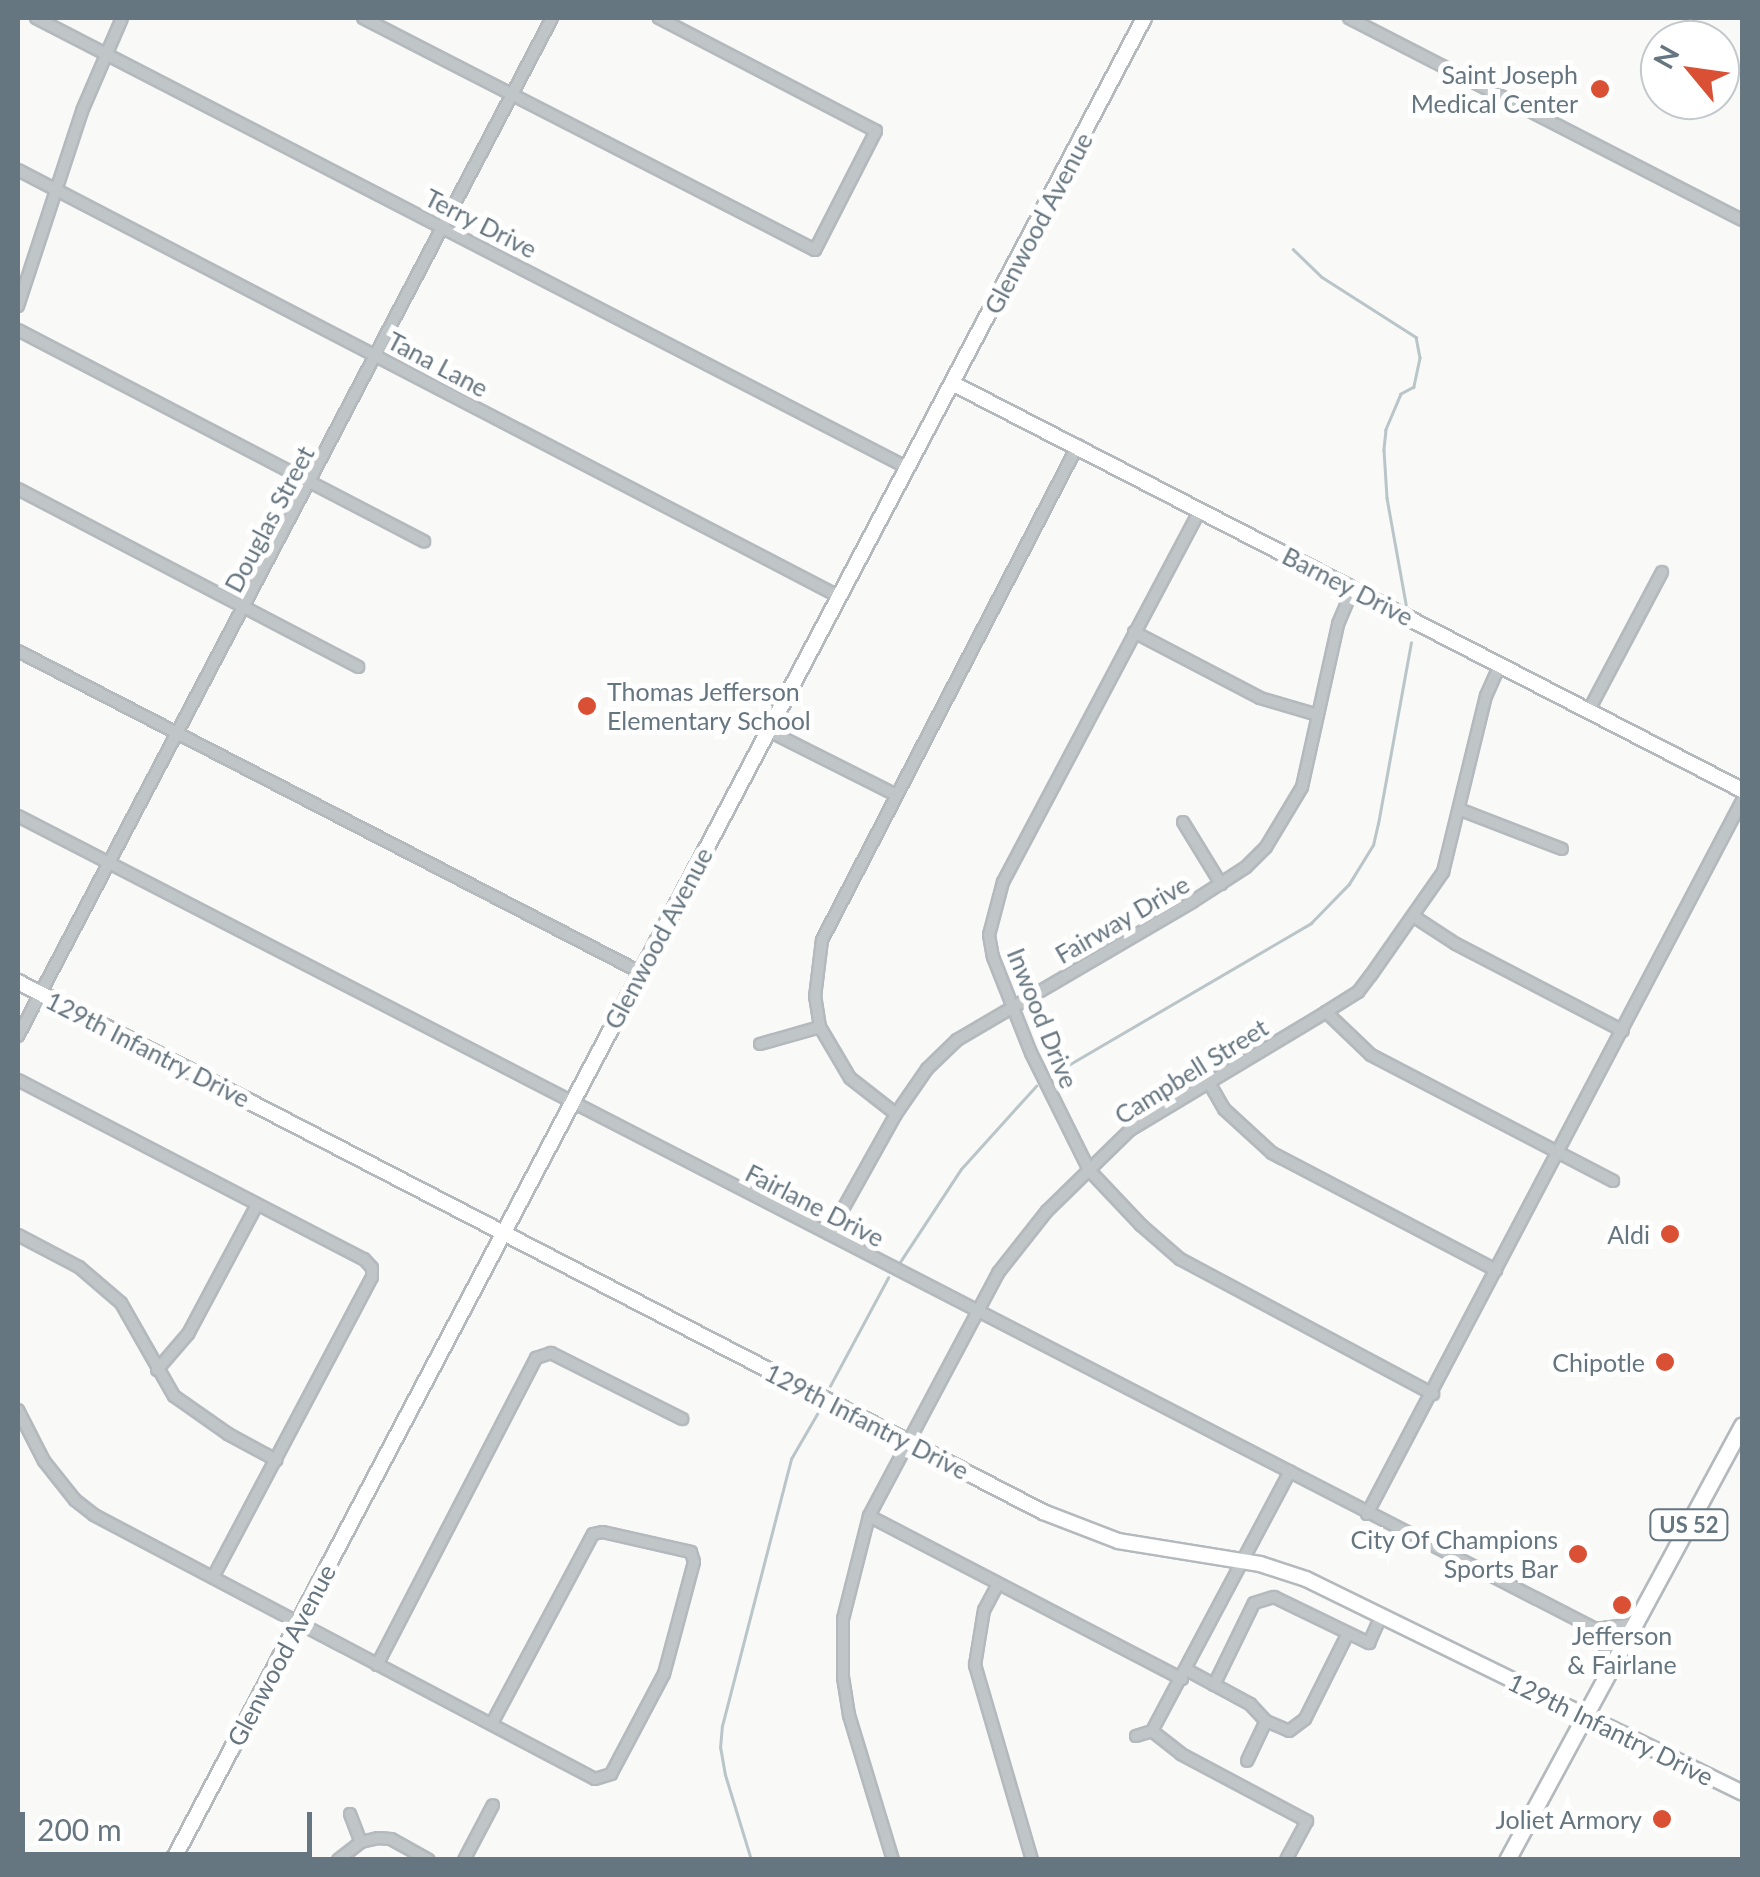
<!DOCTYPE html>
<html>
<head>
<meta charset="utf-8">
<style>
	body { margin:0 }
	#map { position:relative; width:1760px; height:1877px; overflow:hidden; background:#f9f9f7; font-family:Lato,sans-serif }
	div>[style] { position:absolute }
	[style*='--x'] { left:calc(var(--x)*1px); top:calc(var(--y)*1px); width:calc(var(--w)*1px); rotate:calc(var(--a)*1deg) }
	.stream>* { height:2.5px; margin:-1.25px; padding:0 1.25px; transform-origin:1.25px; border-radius:1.25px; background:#b9c5c8 }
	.roads { filter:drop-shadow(2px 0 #b3b9bd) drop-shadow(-2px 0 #b3b9bd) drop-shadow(0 2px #b3b9bd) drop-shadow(0 -2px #b3b9bd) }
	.street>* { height:10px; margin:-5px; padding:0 5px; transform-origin:5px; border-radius:5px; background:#c0c5c8 }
	.secondary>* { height:14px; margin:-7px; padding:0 7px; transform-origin:7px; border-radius:7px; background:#fff }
	.primary>* { height:15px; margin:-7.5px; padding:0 7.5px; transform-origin:7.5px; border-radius:7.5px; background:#fff }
	.dots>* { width:28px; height:28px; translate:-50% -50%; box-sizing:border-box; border:5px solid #fff; border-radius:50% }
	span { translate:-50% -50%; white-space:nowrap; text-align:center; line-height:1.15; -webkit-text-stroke:10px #fff; paint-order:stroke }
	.shield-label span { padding:2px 8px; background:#fff; border:2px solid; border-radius:8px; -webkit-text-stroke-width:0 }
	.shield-label { font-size:22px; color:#667680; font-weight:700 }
	.poi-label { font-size:25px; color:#667680 }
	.right { translate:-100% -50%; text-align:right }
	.left { translate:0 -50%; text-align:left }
	.street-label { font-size:25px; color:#667680 }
	.frame { position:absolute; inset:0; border:20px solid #667680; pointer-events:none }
	.north { position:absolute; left:1640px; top:20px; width:100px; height:100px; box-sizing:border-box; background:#fff; border:2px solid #c2c8cc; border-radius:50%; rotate:299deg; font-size:28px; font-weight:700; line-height:40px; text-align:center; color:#667680 }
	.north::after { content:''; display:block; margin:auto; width:35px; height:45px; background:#da5035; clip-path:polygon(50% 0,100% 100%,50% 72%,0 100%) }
	.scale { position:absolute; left:20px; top:1812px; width:292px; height:45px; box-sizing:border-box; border:5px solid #667680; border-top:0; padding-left:12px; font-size:30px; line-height:35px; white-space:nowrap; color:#667680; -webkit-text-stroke:8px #fff; paint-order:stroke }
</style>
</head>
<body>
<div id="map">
	<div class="stream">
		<i style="--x:1293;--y:249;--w:40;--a:44"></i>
		<i style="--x:1322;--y:277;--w:112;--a:32.6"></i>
		<i style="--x:1416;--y:337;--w:21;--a:79"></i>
		<i style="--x:1420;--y:358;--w:30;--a:102"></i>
		<i style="--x:1414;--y:387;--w:15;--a:152"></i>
		<i style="--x:1401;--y:394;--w:39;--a:113"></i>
		<i style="--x:1386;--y:430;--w:20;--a:96"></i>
		<i style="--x:1384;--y:450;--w:48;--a:86.4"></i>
		<i style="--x:1387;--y:498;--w:108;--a:79.8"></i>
		<i style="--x:1053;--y:1074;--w:299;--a:-30.3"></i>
		<i style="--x:1311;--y:923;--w:54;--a:-45.7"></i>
		<i style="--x:1349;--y:884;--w:46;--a:-58.4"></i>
		<i style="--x:1373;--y:845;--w:22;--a:-77"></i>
		<i style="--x:1378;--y:824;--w:184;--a:-79.7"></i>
		<i style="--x:900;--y:1262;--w:111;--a:-56.7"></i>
		<i style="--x:961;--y:1169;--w:112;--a:-47.9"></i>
		<i style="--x:830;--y:1386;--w:123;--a:-61.8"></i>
		<i style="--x:751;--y:1860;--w:89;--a:-107"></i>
		<i style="--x:725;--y:1775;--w:27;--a:-100"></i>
		<i style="--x:720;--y:1748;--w:22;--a:-85"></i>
		<i style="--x:722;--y:1726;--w:276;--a:-75.5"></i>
		<i style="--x:791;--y:1459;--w:52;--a:-60"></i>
	</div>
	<div class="roads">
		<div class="street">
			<i style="--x:36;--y:18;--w:979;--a:27.3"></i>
			<i style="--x:363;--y:18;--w:508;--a:27.17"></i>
			<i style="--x:815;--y:250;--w:134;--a:-62.9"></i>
			<i style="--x:876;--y:131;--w:245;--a:-152.5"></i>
			<i style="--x:1349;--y:18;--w:442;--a:27.2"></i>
			<i style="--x:18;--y:170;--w:924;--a:27.45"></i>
			<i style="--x:18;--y:306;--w:205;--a:-71.8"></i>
			<i style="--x:82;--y:111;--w:101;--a:-66.7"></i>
			<i style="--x:18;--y:330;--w:458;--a:27.5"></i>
			<i style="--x:18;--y:489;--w:384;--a:27.6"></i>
			<i style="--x:1200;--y:510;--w:421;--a:117.9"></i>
			<i style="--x:1003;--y:882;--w:55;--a:104.8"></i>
			<i style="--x:989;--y:935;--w:22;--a:80"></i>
			<i style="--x:993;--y:957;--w:103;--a:68.4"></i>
			<i style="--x:1031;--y:1053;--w:131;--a:63.6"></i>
			<i style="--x:1089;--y:1170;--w:76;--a:46.6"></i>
			<i style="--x:1141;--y:1225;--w:52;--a:41.1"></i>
			<i style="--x:1180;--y:1259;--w:287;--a:28.1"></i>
			<i style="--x:1134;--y:632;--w:142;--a:27.6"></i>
			<i style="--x:1260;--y:698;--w:60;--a:16.3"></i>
			<i style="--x:18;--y:651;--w:700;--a:27.3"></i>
			<i style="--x:1589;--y:710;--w:156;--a:-62.1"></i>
			<i style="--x:767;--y:730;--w:144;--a:26.7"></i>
			<i style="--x:1461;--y:810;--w:108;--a:21.1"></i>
			<i style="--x:18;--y:816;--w:1774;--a:27.27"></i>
			<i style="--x:1595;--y:1629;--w:40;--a:-7.1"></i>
			<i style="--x:1183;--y:822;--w:73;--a:58.5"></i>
			<i style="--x:1413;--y:916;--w:51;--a:33.1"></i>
			<i style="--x:1456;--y:944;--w:188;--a:27.5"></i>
			<i style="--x:1326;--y:1012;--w:62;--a:43.7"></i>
			<i style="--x:1371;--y:1055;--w:273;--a:27.5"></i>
			<i style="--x:18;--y:1036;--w:1150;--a:-62.32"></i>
			<i style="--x:760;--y:1044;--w:62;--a:-15.8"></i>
			<i style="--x:18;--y:1080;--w:390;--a:27.4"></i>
			<i style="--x:364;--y:1259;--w:12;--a:48"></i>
			<i style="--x:372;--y:1268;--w:9;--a:90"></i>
			<i style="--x:372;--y:1277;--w:340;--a:117.9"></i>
			<i style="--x:1208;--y:1081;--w:32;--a:60"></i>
			<i style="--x:1224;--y:1109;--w:65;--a:42.5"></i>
			<i style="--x:1272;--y:1153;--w:253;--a:27.6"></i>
			<i style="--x:896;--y:1114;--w:58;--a:-142"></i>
			<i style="--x:850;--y:1078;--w:59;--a:-120.5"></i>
			<i style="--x:820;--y:1027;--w:30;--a:-99"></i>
			<i style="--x:815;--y:997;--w:57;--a:-83"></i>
			<i style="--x:822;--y:940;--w:557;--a:-62.65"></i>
			<i style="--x:829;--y:1234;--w:137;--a:-60.8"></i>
			<i style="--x:896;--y:1114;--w:55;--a:-55.4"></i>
			<i style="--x:927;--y:1069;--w:42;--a:-44"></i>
			<i style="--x:957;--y:1040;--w:273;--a:-30.4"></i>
			<i style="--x:1192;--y:902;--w:64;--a:-32.9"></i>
			<i style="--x:1246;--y:867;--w:28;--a:-45"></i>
			<i style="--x:1266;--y:847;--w:70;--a:-59"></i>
			<i style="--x:1302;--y:787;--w:167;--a:-77.5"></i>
			<i style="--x:1338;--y:624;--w:39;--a:-67"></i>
			<i style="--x:18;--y:1235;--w:69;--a:27.7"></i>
			<i style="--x:79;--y:1267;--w:55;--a:40.6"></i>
			<i style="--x:121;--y:1303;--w:107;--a:60.3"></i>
			<i style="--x:174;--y:1396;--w:66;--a:35.1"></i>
			<i style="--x:228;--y:1434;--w:55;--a:28.4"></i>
			<i style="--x:157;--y:1370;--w:48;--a:-49.3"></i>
			<i style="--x:188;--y:1334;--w:146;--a:-61.9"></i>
			<i style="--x:18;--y:1410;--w:57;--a:63"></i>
			<i style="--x:44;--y:1461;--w:50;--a:51.5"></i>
			<i style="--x:75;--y:1500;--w:24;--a:38"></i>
			<i style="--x:94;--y:1515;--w:566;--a:27.79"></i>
			<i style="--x:595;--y:1779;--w:17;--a:-17"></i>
			<i style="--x:611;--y:1774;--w:113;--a:-62.1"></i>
			<i style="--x:664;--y:1674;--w:116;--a:-75"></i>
			<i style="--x:694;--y:1562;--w:10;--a:-107"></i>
			<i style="--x:691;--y:1552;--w:91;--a:-167.3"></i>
			<i style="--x:602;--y:1532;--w:9;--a:167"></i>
			<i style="--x:593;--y:1534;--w:214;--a:118.1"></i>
			<i style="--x:1367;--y:1514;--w:806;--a:-62.26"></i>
			<i style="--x:869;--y:1516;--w:353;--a:27.5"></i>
			<i style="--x:998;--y:1584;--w:30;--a:118"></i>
			<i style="--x:984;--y:1610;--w:56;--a:99.3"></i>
			<i style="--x:975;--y:1665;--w:203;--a:73.7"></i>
			<i style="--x:1595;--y:1629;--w:39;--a:61"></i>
			<i style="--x:377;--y:1665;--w:346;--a:-62.6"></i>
			<i style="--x:536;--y:1358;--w:16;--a:-18"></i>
			<i style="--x:551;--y:1353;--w:147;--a:26.7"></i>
			<i style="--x:1187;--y:1670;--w:72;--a:28.4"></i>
			<i style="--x:1250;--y:1704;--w:23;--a:47"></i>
			<i style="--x:1266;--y:1721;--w:44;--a:115.4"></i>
			<i style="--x:1214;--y:1685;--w:91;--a:-64"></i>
			<i style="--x:1254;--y:1603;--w:21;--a:-17"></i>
			<i style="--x:1274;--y:1597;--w:106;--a:25.8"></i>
			<i style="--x:1369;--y:1643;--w:30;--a:-66"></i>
			<i style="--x:1266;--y:1721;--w:25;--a:23"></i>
			<i style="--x:1289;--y:1731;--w:20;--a:-37"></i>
			<i style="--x:1305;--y:1719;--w:96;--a:-63.4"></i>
			<i style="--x:1152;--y:1731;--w:37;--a:38"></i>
			<i style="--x:1181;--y:1754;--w:143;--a:28"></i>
			<i style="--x:1307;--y:1821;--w:44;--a:118.3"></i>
			<i style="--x:1136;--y:1736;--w:17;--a:-17"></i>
			<i style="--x:1152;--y:1731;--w:294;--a:-62"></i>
			<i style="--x:350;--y:1814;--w:30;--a:69"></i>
			<i style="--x:338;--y:1860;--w:29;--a:-38"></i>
			<i style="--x:361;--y:1842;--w:17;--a:-13"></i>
			<i style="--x:378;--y:1838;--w:13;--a:4"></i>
			<i style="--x:391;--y:1839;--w:43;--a:28.9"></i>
			<i style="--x:464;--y:1860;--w:62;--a:-62.2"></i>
			<i style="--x:893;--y:1860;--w:152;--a:-106.9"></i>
			<i style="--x:849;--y:1715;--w:37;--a:-99"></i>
			<i style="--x:843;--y:1678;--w:59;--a:-90"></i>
			<i style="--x:843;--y:1619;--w:106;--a:-75.8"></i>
			<i style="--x:869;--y:1516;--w:275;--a:-62"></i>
			<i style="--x:998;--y:1273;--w:79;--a:-51.7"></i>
			<i style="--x:1047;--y:1211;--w:116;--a:-44.3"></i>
			<i style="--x:1130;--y:1130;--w:229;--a:-31"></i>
			<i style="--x:1326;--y:1012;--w:38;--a:-32"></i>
			<i style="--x:1358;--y:992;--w:21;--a:-53"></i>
			<i style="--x:1371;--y:975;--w:126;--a:-55"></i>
			<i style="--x:1443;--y:872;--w:181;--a:-76.3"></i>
			<i style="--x:1486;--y:696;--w:35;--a:-66"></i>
		</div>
		<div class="secondary">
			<i style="--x:952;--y:383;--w:889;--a:27.26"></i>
			<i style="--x:18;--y:982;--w:1154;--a:27.34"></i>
			<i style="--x:1043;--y:1512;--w:80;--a:21.1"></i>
			<i style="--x:1118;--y:1541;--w:144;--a:9.2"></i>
			<i style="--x:1260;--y:1564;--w:48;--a:18.1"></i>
			<i style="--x:1306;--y:1579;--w:486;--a:26.1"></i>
			<i style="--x:173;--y:1860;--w:2082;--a:-62.2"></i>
		</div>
		<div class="primary">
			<i style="--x:1507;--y:1860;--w:494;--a:-61.6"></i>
		</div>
	</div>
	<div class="dots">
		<i style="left:1600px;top:89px;background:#da5035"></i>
		<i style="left:587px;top:706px;background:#da5035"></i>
		<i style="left:1670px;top:1234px;background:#da5035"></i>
		<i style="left:1665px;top:1362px;background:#da5035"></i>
		<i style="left:1578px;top:1554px;background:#da5035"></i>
		<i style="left:1622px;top:1605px;background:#da5035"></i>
		<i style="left:1662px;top:1819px;background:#da5035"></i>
	</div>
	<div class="shield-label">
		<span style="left:1689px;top:1525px">US 52</span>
	</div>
	<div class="poi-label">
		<span class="right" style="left:1578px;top:89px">Saint Joseph<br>Medical Center</span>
		<span class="left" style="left:607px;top:706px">Thomas Jefferson<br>Elementary School</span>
		<span class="right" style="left:1650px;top:1234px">Aldi</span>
		<span class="right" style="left:1645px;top:1362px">Chipotle</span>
		<span class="right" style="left:1558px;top:1554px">City Of Champions<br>Sports Bar</span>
		<span style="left:1622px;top:1650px">Jefferson<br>&amp; Fairlane</span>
		<span class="right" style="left:1642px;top:1819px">Joliet Armory</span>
	</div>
	<div class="street-label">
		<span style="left:481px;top:223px;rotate:27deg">Terry Drive</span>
		<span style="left:1038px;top:223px;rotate:-62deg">Glenwood Avenue</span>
		<span style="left:438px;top:364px;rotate:28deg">Tana Lane</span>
		<span style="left:269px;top:519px;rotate:-62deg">Douglas Street</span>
		<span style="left:1348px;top:586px;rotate:27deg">Barney Drive</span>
		<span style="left:1122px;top:919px;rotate:-30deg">Fairway Drive</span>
		<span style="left:658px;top:938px;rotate:-62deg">Glenwood Avenue</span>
		<span style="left:1043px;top:1018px;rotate:68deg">Inwood Drive</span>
		<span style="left:148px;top:1049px;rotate:27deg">129th Infantry Drive</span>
		<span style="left:1191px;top:1071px;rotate:-32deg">Campbell Street</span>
		<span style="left:815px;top:1205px;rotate:27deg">Fairlane Drive</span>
		<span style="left:867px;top:1421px;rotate:27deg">129th Infantry Drive</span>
		<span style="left:281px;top:1655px;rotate:-62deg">Glenwood Avenue</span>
		<span style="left:1611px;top:1729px;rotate:26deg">129th Infantry Drive</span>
	</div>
	<div class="frame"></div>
	<div class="north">N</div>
	<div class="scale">200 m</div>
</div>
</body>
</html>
